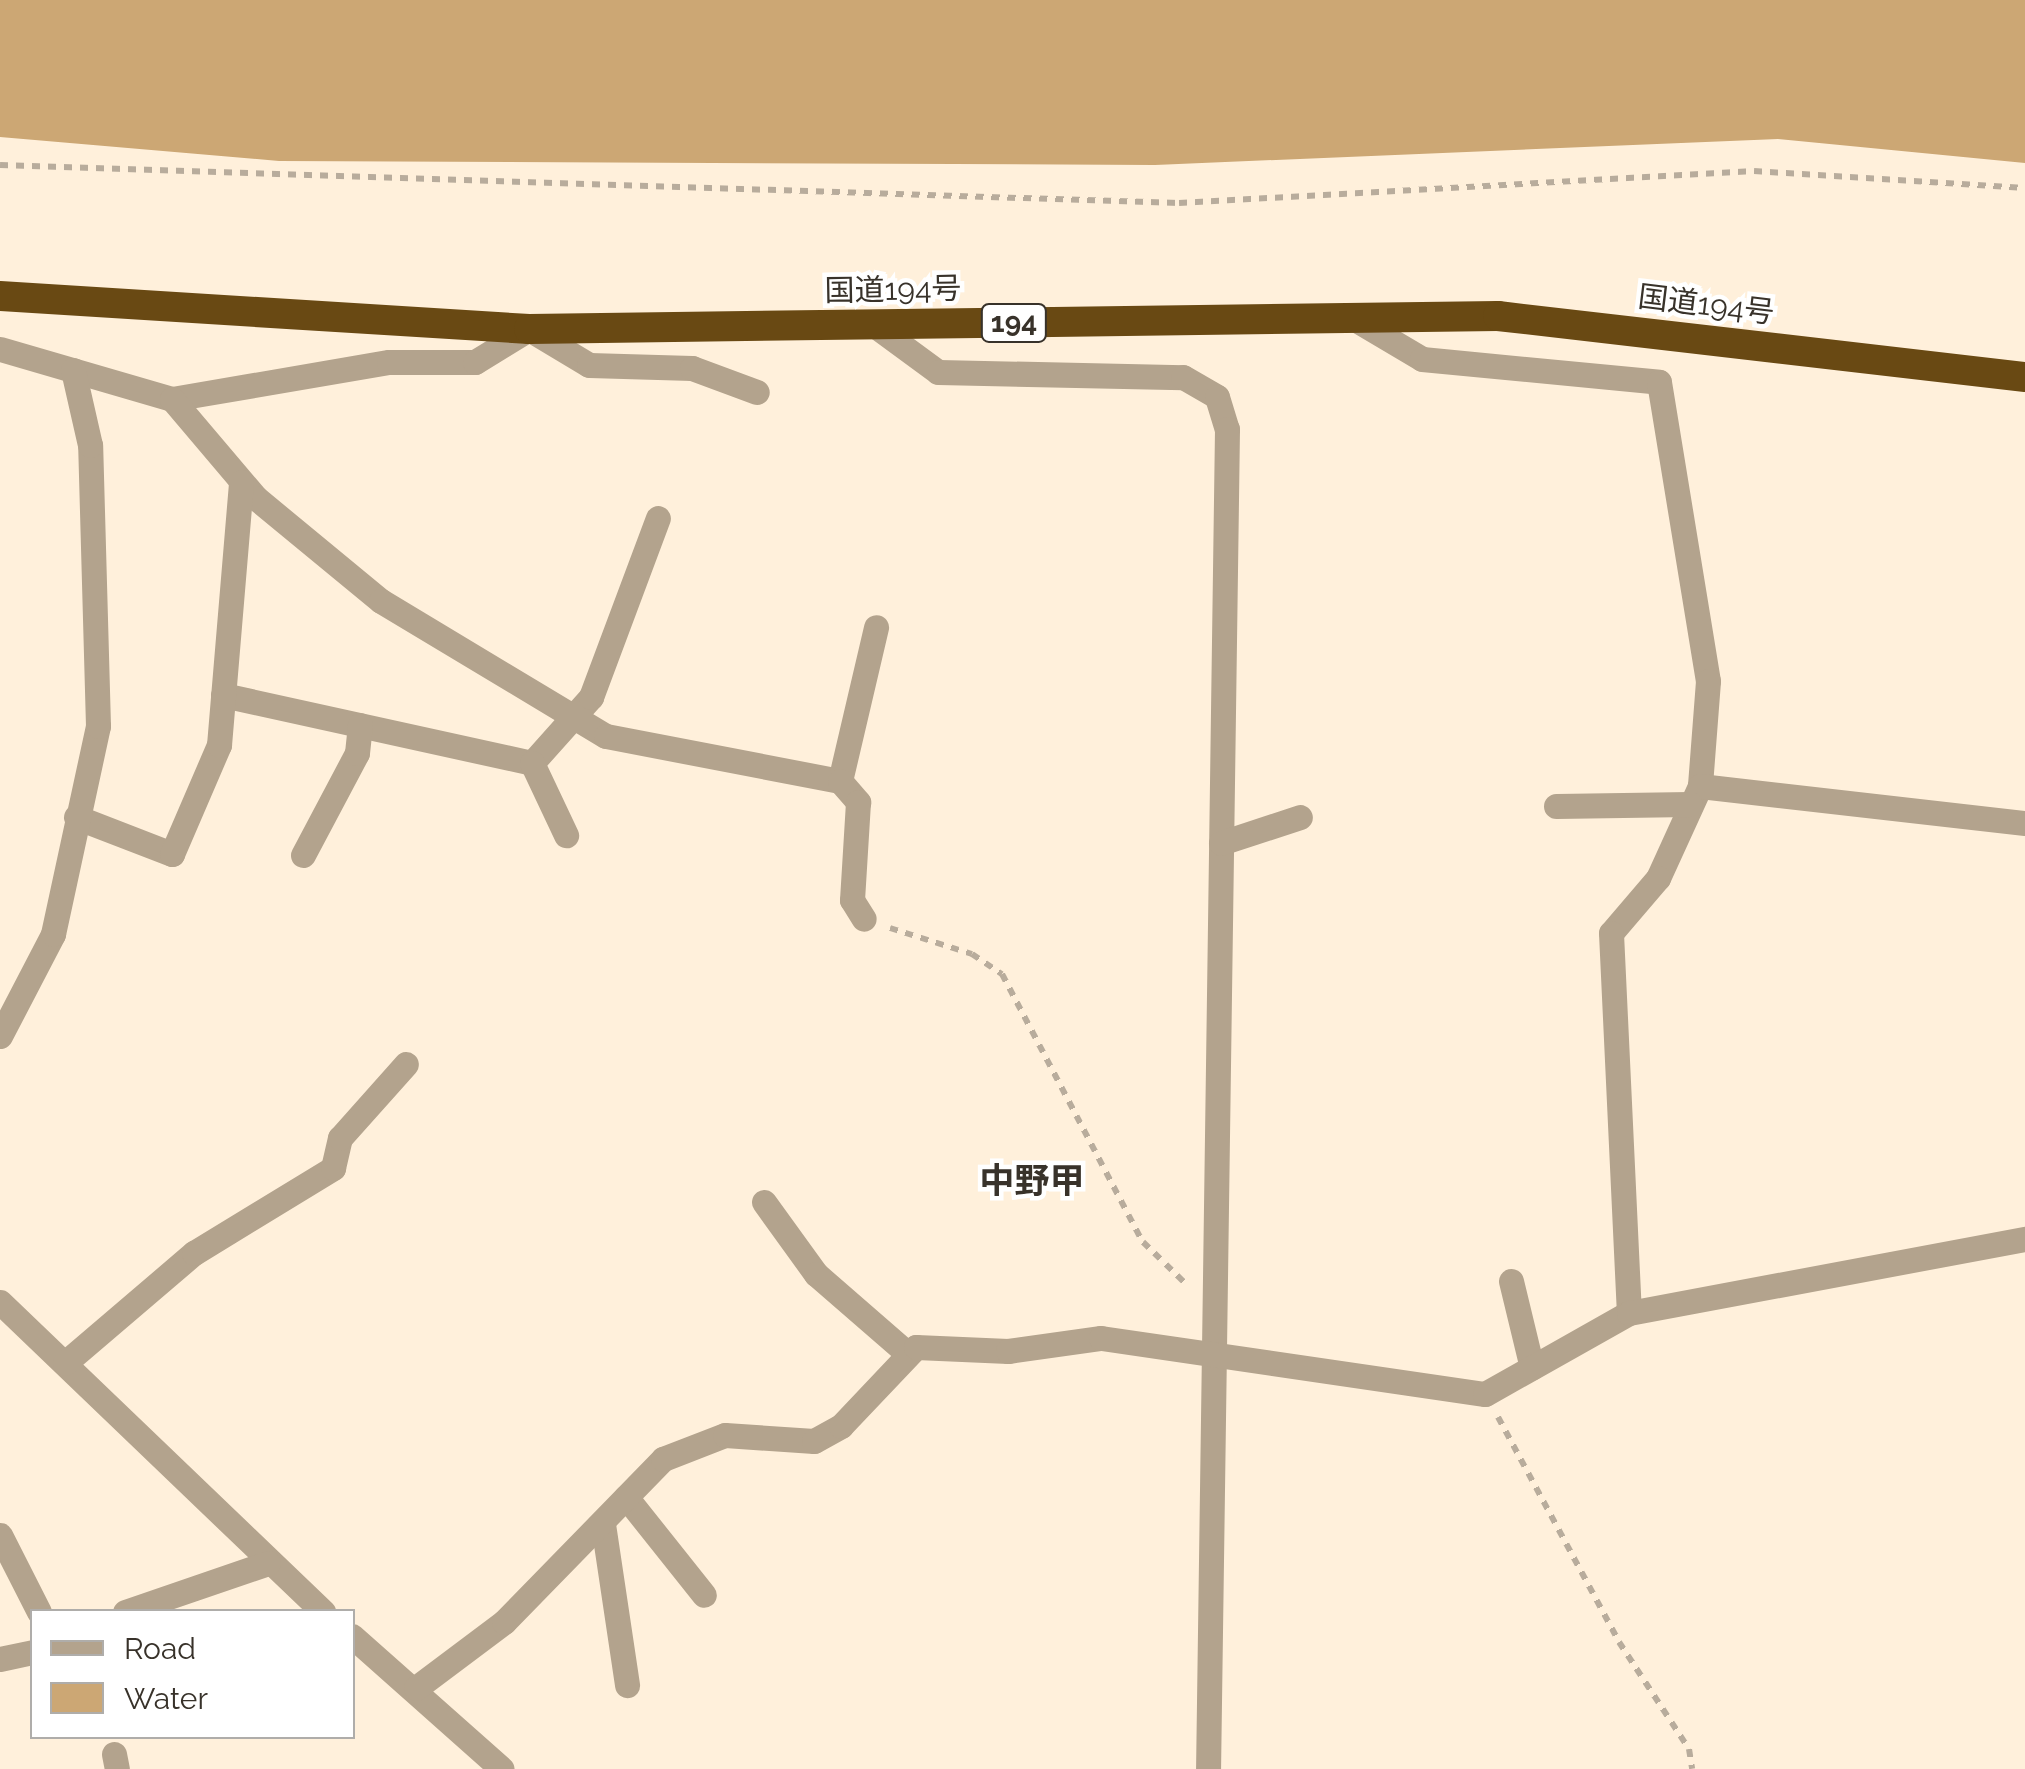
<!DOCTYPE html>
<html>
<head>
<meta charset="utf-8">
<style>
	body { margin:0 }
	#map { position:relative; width:2025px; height:1769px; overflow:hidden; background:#fff0db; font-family:Raleway,"Noto Sans JP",sans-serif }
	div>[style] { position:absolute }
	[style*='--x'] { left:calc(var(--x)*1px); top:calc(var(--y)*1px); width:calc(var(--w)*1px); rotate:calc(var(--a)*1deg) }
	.water>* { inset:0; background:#cca774 }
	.path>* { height:6px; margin-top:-3px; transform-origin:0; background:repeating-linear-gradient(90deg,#b8ac9c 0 8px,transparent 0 16px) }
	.street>* { height:25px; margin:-12.5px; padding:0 12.5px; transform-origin:12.5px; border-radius:12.5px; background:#b3a38d }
	.highway>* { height:30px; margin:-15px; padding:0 15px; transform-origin:15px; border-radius:15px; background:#694913 }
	span { translate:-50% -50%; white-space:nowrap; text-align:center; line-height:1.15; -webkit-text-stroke:9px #fff; paint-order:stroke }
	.shield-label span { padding:2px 8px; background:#fff; border:2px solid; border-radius:8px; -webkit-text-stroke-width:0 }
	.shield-label { font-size:28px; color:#38322a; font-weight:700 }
	.street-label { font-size:30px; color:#38322a }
	.quarter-label { font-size:35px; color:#38322a; font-weight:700 }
	.legend { position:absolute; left:30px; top:1609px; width:325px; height:130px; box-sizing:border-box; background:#fff; border:2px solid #afadaa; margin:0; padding:12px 18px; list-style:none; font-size:30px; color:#38322a }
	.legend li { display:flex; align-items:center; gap:20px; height:50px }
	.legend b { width:50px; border:2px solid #afadaa }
</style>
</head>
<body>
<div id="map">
	<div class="water">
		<i style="clip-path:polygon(0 0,2025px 0,2025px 163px,1778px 139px,1155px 165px,279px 161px,0 137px)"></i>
	</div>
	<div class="path">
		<i style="--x:0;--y:165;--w:1180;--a:1.85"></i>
		<i style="--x:1179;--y:203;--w:576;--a:-3.19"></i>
		<i style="--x:1754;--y:171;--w:272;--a:3.6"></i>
		<i style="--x:890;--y:928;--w:86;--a:17.6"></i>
		<i style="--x:972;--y:954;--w:36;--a:34"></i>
		<i style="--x:1002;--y:974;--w:303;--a:62.3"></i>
		<i style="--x:1143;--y:1242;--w:57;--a:44.3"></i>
		<i style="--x:1498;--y:1417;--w:255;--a:61.7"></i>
		<i style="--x:1619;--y:1642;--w:128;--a:56.8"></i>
		<i style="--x:1689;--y:1749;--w:20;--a:81"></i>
	</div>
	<div class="street">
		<i style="--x:1353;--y:318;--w:80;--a:30.7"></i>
		<i style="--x:1422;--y:359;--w:238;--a:5.5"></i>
		<i style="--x:1659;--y:382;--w:303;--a:80.7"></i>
		<i style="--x:1708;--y:681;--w:105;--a:94.4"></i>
		<i style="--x:1700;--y:786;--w:101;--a:114.5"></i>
		<i style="--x:1658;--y:878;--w:72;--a:130.5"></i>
		<i style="--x:1611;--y:933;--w:380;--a:87.3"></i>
		<i style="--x:874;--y:325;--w:79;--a:36.3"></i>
		<i style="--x:938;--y:372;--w:245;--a:1.2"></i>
		<i style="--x:1183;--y:377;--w:39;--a:30"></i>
		<i style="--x:1217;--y:397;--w:34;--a:73"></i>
		<i style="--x:1227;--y:429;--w:1340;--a:90.81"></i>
		<i style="--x:0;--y:349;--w:179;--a:16.2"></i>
		<i style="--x:172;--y:399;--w:220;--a:-9.7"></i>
		<i style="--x:389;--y:362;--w:86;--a:0"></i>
		<i style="--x:475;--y:362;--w:63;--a:-31.4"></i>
		<i style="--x:529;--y:329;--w:70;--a:31"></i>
		<i style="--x:589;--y:365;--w:103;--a:1.7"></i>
		<i style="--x:692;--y:368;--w:69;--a:20.3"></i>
		<i style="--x:172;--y:399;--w:130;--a:49.7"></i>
		<i style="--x:256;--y:498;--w:162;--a:39.5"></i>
		<i style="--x:381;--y:601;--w:262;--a:31"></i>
		<i style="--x:606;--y:736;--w:238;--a:10.9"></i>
		<i style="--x:840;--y:781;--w:158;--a:-76.8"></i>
		<i style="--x:223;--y:695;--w:316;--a:12.4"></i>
		<i style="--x:532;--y:763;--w:89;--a:-48.2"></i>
		<i style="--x:591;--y:697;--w:191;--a:-69.5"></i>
		<i style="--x:532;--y:763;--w:80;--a:64.7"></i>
		<i style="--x:840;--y:781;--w:28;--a:49"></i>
		<i style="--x:858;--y:802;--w:98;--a:93.5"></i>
		<i style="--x:852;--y:900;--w:22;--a:58"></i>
		<i style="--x:1700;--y:786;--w:327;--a:6.5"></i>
		<i style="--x:1556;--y:806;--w:134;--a:-0.9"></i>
		<i style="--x:76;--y:817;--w:103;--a:21.1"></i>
		<i style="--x:172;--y:854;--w:119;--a:-66.7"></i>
		<i style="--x:219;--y:745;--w:264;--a:-85.2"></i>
		<i style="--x:1221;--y:843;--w:83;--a:-18.2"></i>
		<i style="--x:303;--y:855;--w:115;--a:-62.1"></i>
		<i style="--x:357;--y:753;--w:28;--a:-84"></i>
		<i style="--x:0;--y:1036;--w:115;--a:-62.5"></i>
		<i style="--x:53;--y:934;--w:213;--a:-77.8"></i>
		<i style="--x:98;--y:726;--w:281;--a:-91.6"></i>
		<i style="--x:90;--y:445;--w:77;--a:-102.8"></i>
		<i style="--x:764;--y:1202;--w:89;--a:54.2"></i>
		<i style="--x:816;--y:1274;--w:121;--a:41"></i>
		<i style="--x:1511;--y:1281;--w:89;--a:76.4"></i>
		<i style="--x:0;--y:1302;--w:448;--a:43.8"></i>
		<i style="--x:65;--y:1363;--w:170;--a:-40.5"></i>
		<i style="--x:194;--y:1253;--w:163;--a:-31.4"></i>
		<i style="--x:333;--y:1168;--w:31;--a:-77"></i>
		<i style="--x:340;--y:1138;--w:99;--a:-48.3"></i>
		<i style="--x:626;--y:1497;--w:125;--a:51.5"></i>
		<i style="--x:603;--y:1524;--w:163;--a:81.5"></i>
		<i style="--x:0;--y:1535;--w:86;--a:63.1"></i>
		<i style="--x:125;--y:1612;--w:151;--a:-18.9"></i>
		<i style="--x:352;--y:1636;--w:200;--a:41.6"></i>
		<i style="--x:0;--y:1659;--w:33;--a:-12"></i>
		<i style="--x:416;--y:1688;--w:110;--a:-36.9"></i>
		<i style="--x:504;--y:1622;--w:228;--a:-45.7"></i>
		<i style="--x:663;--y:1459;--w:66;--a:-21.2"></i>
		<i style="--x:725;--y:1435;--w:89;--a:3.9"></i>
		<i style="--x:814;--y:1441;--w:31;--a:-29"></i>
		<i style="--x:841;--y:1426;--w:109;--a:-46.5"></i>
		<i style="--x:916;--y:1347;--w:92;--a:2.5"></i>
		<i style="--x:1008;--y:1351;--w:94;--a:-8"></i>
		<i style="--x:1101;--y:1338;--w:388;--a:8.3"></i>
		<i style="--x:1485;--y:1394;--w:165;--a:-29.4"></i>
		<i style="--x:1629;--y:1313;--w:403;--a:-10.6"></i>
		<i style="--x:114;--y:1754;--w:15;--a:79"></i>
	</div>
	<div class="highway">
		<i style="--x:0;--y:296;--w:530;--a:3.57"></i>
		<i style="--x:529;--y:329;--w:969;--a:-0.77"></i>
		<i style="--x:1498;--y:316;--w:531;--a:6.6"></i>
	</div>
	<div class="shield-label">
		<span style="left:1014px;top:323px">194</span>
	</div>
	<div class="street-label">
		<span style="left:893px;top:290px;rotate:-1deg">国道194号</span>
		<span style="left:1706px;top:305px;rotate:7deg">国道194号</span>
	</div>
	<div class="quarter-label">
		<span style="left:1032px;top:1181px">中野甲</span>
	</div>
	<ul class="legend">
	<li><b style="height:12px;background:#b3a38d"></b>Road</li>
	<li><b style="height:28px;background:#cca774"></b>Water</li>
	</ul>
</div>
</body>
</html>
